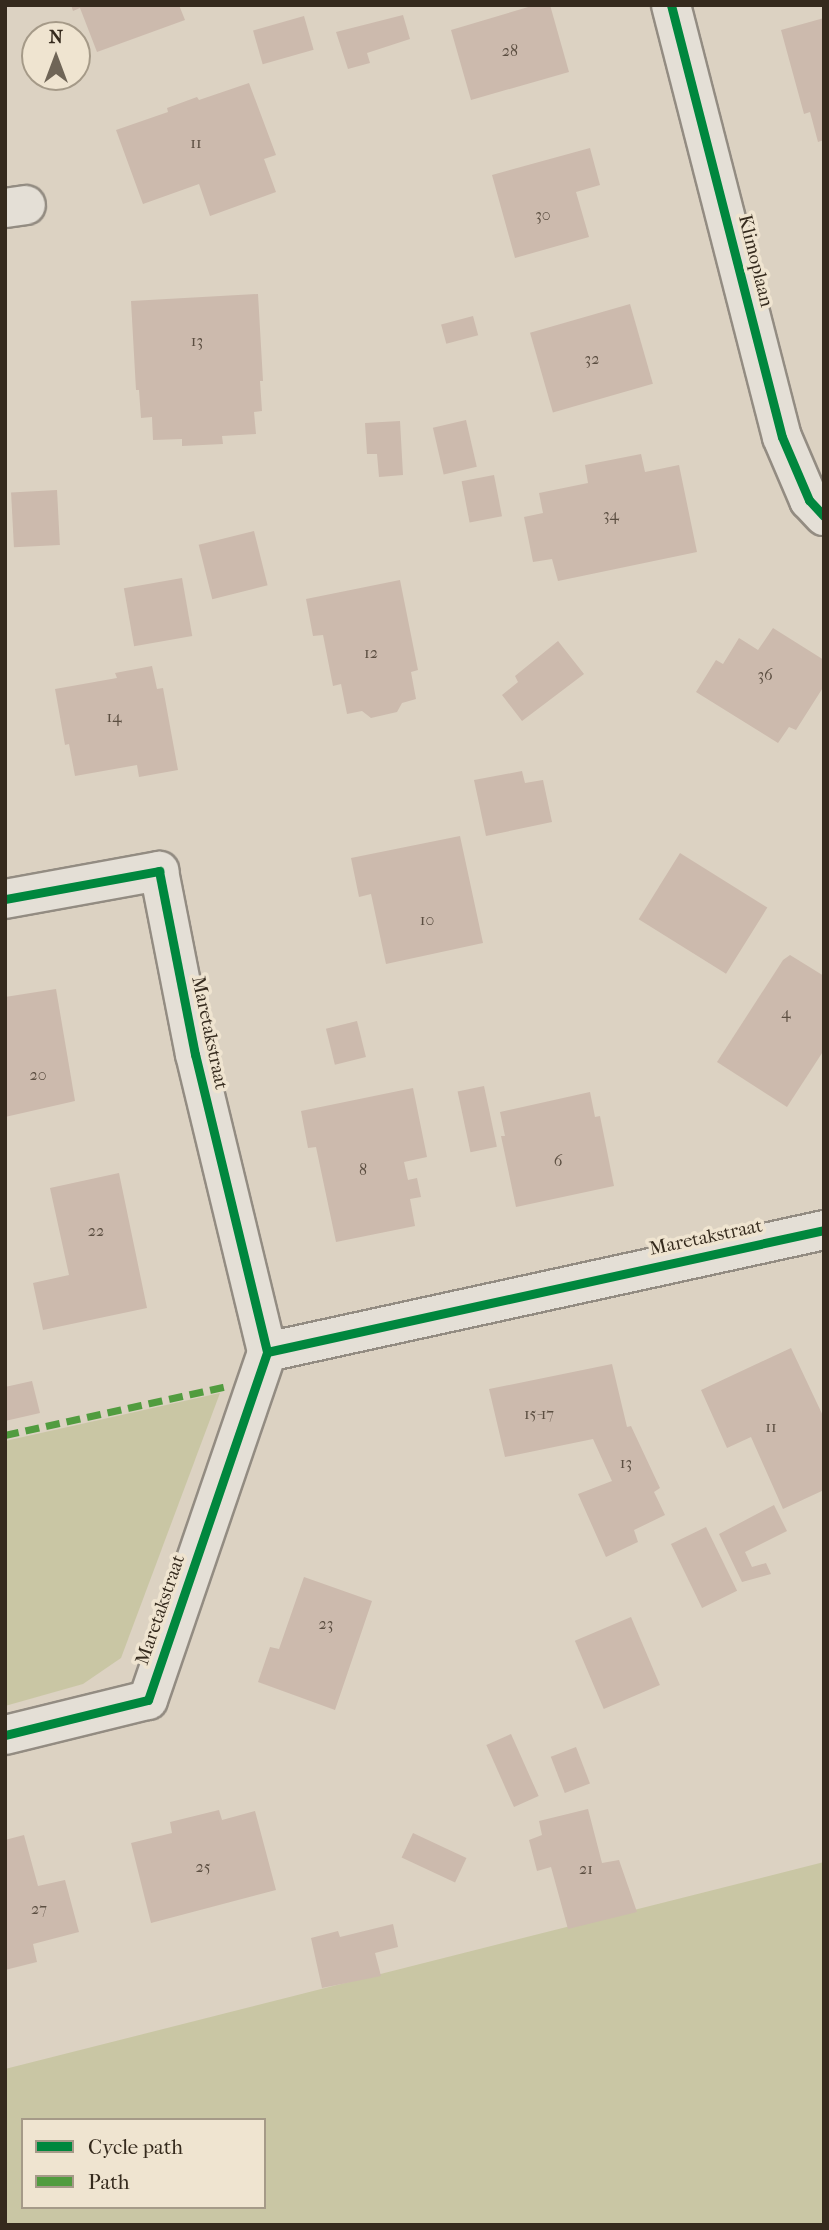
<!DOCTYPE html>
<html>
<head>
<meta charset="utf-8">
<style>
	body { margin:0 }
	#map { position:relative; width:829px; height:2230px; overflow:hidden; background:#dcd2c2; font-family:"IM FELL French Canon",serif }
	div>[style] { position:absolute }
	[style*='--x'] { left:calc(var(--x)*1px); top:calc(var(--y)*1px); width:calc(var(--w)*1px); rotate:calc(var(--a)*1deg) }
	.green>* { inset:0; background:#c9c6a4 }
	.building>* { inset:0; background:#ccbaad; transform-origin:0 0 }
	.roads { filter:drop-shadow(2px 0 #938c82) drop-shadow(-2px 0 #938c82) drop-shadow(0 2px #938c82) drop-shadow(0 -2px #938c82) }
	.minor>* { height:38px; margin:-19px; padding:0 19px; transform-origin:19px; border-radius:19px; background:#e4dfd6 }
	.quiet>* { height:7px; margin-top:-3.5px; transform-origin:0; background:repeating-linear-gradient(90deg,#519c3f 0 14px,transparent 0 21px) }
	.cycleway>* { height:9px; margin:-4.5px; padding:0 4.5px; transform-origin:4.5px; border-radius:4.5px; background:#00873e }
	span { translate:-50% -50%; white-space:nowrap; text-align:center; line-height:1.15; -webkit-text-stroke:7px #efe4d0; paint-order:stroke }
	.number-label { font-size:16px; color:#5b4e41 }
	.number-label span { -webkit-text-stroke-width:0 }
	.street-label { font-size:19px; color:#352a1d }
	.frame { position:absolute; inset:0; border:7px solid #352a1d; pointer-events:none }
	.legend { position:absolute; left:21px; top:2118px; width:245px; height:91px; box-sizing:border-box; background:#efe4d0; border:2px solid #a59a88; margin:0; padding:9px 12px; list-style:none; font-size:21px; color:#352a1d }
	.legend li { display:flex; align-items:center; gap:14px; height:35px }
	.legend b { width:35px; border:2px solid #a59a88 }
	.north { position:absolute; left:21px; top:21px; width:70px; height:70px; box-sizing:border-box; background:#efe4d0; border:2px solid #a59a88; border-radius:50%; rotate:0deg; font-size:19px; font-weight:700; line-height:28px; text-align:center; color:#352a1d }
	.north::after { content:''; display:block; margin:auto; width:24px; height:32px; background:#6f6557; clip-path:polygon(50% 0,100% 100%,50% 72%,0 100%) }
</style>
</head>
<body>
<div id="map">
	<div class="green">
		<i style="clip-path:polygon(220px 1393px,121px 1658px,83px 1684px,5px 1706px,5px 1441px)"></i>
		<i style="clip-path:polygon(evenodd,824px 1862px,824px 2225px,5px 2225px,5px 2069px,824px 1862px,23px 2120px,264px 2120px,264px 2207px,23px 2207px,23px 2120px)"></i>
	</div>
	<div class="building">
		<i style="clip-path:polygon(71px 5px,179px 5px,185px 20px,97px 52px,80px 8px,73px 11px)"></i>
		<i style="clip-path:polygon(535px 5px,550px 5px,569px 72px,471px 100px,451px 30px)"></i>
		<i style="clip-path:polygon(403px 15px,410px 39px,367px 53px,370px 63px,348px 69px,336px 32px)"></i>
		<i style="left:304px;top:16px;width:35px;height:53px;rotate:74deg"></i>
		<i style="clip-path:polygon(824px 18px,824px 140px,818px 142px,810px 112px,804px 114px,781px 30px)"></i>
		<i style="clip-path:polygon(249px 83px,276px 155px,264px 159px,276px 192px,210px 216px,199px 184px,143px 204px,116px 130px,168px 112px,167px 108px,197px 97px,199px 100px)"></i>
		<i style="clip-path:polygon(590px 148px,600px 185px,576px 192px,589px 237px,515px 258px,492px 175px)"></i>
		<i style="clip-path:polygon(258px 294px,263px 381px,260px 381px,262px 411px,254px 412px,256px 434px,222px 436px,223px 444px,182px 446px,182px 439px,153px 440px,152px 417px,141px 418px,139px 390px,136px 390px,131px 301px)"></i>
		<i style="left:630px;top:304px;width:83px;height:104px;rotate:74deg"></i>
		<i style="left:473px;top:316px;width:20px;height:33px;rotate:75deg"></i>
		<i style="left:466px;top:420px;width:48px;height:34px;rotate:77deg"></i>
		<i style="clip-path:polygon(400px 421px,403px 475px,379px 477px,377px 454px,367px 454px,365px 423px)"></i>
		<i style="clip-path:polygon(641px 454px,645px 472px,679px 465px,697px 552px,558px 581px,552px 559px,533px 562px,524px 517px,543px 513px,539px 493px,588px 483px,585px 465px)"></i>
		<i style="left:494px;top:475px;width:42px;height:33px;rotate:79deg"></i>
		<i style="left:57px;top:490px;width:55px;height:46px;rotate:87deg"></i>
		<i style="left:254px;top:531px;width:56px;height:57px;rotate:76deg"></i>
		<i style="left:182px;top:578px;width:59px;height:59px;rotate:80deg"></i>
		<i style="clip-path:polygon(400px 580px,418px 670px,411px 672px,416px 699px,402px 703px,397px 712px,371px 718px,362px 711px,347px 714px,341px 684px,333px 686px,323px 635px,313px 636px,306px 599px)"></i>
		<i style="clip-path:polygon(773px 628px,824px 660px,824px 686px,796px 730px,789px 727px,778px 743px,696px 692px,716px 660px,723px 664px,739px 638px,758px 650px)"></i>
		<i style="clip-path:polygon(558px 641px,584px 674px,522px 721px,502px 695px,518px 682px,515px 676px)"></i>
		<i style="clip-path:polygon(152px 666px,157px 689px,163px 688px,178px 770px,139px 777px,137px 765px,75px 776px,69px 744px,65px 745px,55px 689px,117px 678px,115px 673px)"></i>
		<i style="clip-path:polygon(522px 771px,525px 783px,543px 780px,552px 822px,486px 836px,474px 780px)"></i>
		<i style="clip-path:polygon(460px 836px,483px 943px,386px 964px,371px 894px,359px 897px,351px 858px)"></i>
		<i style="left:680px;top:853px;width:103px;height:78px;rotate:32deg"></i>
		<i style="clip-path:polygon(790px 955px,824px 976px,824px 1050px,787px 1107px,717px 1062px,783px 960px)"></i>
		<i style="clip-path:polygon(56px 989px,75px 1101px,5px 1117px,5px 997px)"></i>
		<i style="left:357px;top:1021px;width:37px;height:32px;rotate:76deg"></i>
		<i style="left:484px;top:1086px;width:62px;height:27px;rotate:78deg"></i>
		<i style="clip-path:polygon(413px 1088px,427px 1157px,404px 1162px,408px 1180px,417px 1178px,421px 1197px,410px 1199px,415px 1226px,336px 1242px,316px 1147px,308px 1148px,301px 1111px)"></i>
		<i style="clip-path:polygon(590px 1092px,595px 1117px,600px 1116px,614px 1186px,516px 1207px,501px 1136px,505px 1136px,500px 1112px)"></i>
		<i style="clip-path:polygon(119px 1173px,147px 1308px,43px 1330px,33px 1283px,69px 1275px,50px 1188px)"></i>
		<i style="clip-path:polygon(791px 1348px,824px 1418px,824px 1490px,783px 1509px,751px 1437px,727px 1448px,701px 1390px)"></i>
		<i style="clip-path:polygon(612px 1364px,627px 1427px,631px 1426px,660px 1488px,654px 1492px,665px 1515px,634px 1530px,638px 1542px,606px 1557px,578px 1494px,612px 1481px,593px 1439px,505px 1457px,489px 1389px)"></i>
		<i style="clip-path:polygon(32px 1381px,40px 1413px,5px 1421px,5px 1387px)"></i>
		<i style="clip-path:polygon(774px 1505px,787px 1531px,745px 1552px,752px 1567px,766px 1563px,771px 1574px,742px 1582px,719px 1534px)"></i>
		<i style="left:706px;top:1527px;width:71px;height:39px;rotate:64deg"></i>
		<i style="clip-path:polygon(304px 1577px,372px 1601px,335px 1710px,258px 1682px,270px 1647px,279px 1649px)"></i>
		<i style="left:631px;top:1617px;width:74px;height:61px;rotate:67deg"></i>
		<i style="left:511px;top:1734px;width:68px;height:27px;rotate:66deg"></i>
		<i style="left:576px;top:1747px;width:39px;height:27px;rotate:69deg"></i>
		<i style="clip-path:polygon(588px 1809px,602px 1863px,619px 1860px,637px 1912px,568px 1929px,551px 1867px,537px 1871px,529px 1840px,542px 1835px,539px 1821px)"></i>
		<i style="clip-path:polygon(219px 1810px,222px 1820px,255px 1811px,276px 1890px,151px 1923px,131px 1843px,172px 1833px,170px 1822px)"></i>
		<i style="left:413px;top:1833px;width:59px;height:27px;rotate:25deg"></i>
		<i style="clip-path:polygon(24px 1835px,38px 1886px,65px 1880px,79px 1932px,33px 1944px,37px 1962px,5px 1970px,5px 1840px)"></i>
		<i style="clip-path:polygon(393px 1924px,398px 1947px,375px 1953px,381px 1976px,322px 1988px,311px 1938px,338px 1931px,340px 1937px)"></i>
	</div>
	<div class="roads">
		<div class="minor">
			<i style="--x:671;--y:5;--w:446;--a:75.6"></i>
			<i style="--x:782;--y:437;--w:69;--a:66.8"></i>
			<i style="--x:809;--y:500;--w:22;--a:47"></i>
			<i style="--x:5;--y:208;--w:21;--a:-8"></i>
			<i style="--x:5;--y:899;--w:157;--a:-10.3"></i>
			<i style="--x:159;--y:871;--w:187;--a:78.9"></i>
			<i style="--x:195;--y:1054;--w:307;--a:76.4"></i>
			<i style="--x:5;--y:1735;--w:147;--a:-13.8"></i>
			<i style="--x:148;--y:1700;--w:368;--a:-71.1"></i>
			<i style="--x:267;--y:1352;--w:570;--a:-12.35"></i>
		</div>
	</div>
	<div class="quiet">
		<i style="--x:5;--y:1435;--w:228;--a:-12.4"></i>
	</div>
	<div class="cycleway">
		<i style="--x:671;--y:5;--w:446;--a:75.6"></i>
		<i style="--x:782;--y:437;--w:69;--a:66.8"></i>
		<i style="--x:809;--y:500;--w:22;--a:47"></i>
		<i style="--x:5;--y:899;--w:157;--a:-10.3"></i>
		<i style="--x:159;--y:871;--w:187;--a:78.9"></i>
		<i style="--x:195;--y:1054;--w:307;--a:76.4"></i>
		<i style="--x:5;--y:1735;--w:147;--a:-13.8"></i>
		<i style="--x:148;--y:1700;--w:368;--a:-71.1"></i>
		<i style="--x:267;--y:1352;--w:570;--a:-12.35"></i>
	</div>
	<div class="number-label">
		<span style="left:510px;top:51px">28</span>
		<span style="left:196px;top:143px">11</span>
		<span style="left:543px;top:215px">30</span>
		<span style="left:197px;top:341px">13</span>
		<span style="left:592px;top:359px">32</span>
		<span style="left:611px;top:515px">34</span>
		<span style="left:371px;top:653px">12</span>
		<span style="left:765px;top:675px">36</span>
		<span style="left:114px;top:717px">14</span>
		<span style="left:427px;top:920px">10</span>
		<span style="left:786px;top:1013px">4</span>
		<span style="left:38px;top:1075px">20</span>
		<span style="left:558px;top:1161px">6</span>
		<span style="left:363px;top:1170px">8</span>
		<span style="left:96px;top:1231px">22</span>
		<span style="left:539px;top:1414px">15-17</span>
		<span style="left:771px;top:1427px">11</span>
		<span style="left:626px;top:1463px">13</span>
		<span style="left:326px;top:1624px">23</span>
		<span style="left:203px;top:1867px">25</span>
		<span style="left:586px;top:1869px">21</span>
		<span style="left:39px;top:1909px">27</span>
	</div>
	<div class="street-label">
		<span style="left:755px;top:261px;rotate:76deg">Klimoplaan</span>
		<span style="left:209px;top:1033px;rotate:78deg">Maretakstraat</span>
		<span style="left:706px;top:1238px;rotate:-12deg">Maretakstraat</span>
		<span style="left:161px;top:1610px;rotate:-71deg">Maretakstraat</span>
	</div>
	<div class="frame"></div>
	<ul class="legend">
	<li><b style="height:9px;background:#00873e"></b>Cycle path</li>
	<li><b style="height:9px;background:#519c3f"></b>Path</li>
	</ul>
	<div class="north">N</div>
</div>
</body>
</html>
